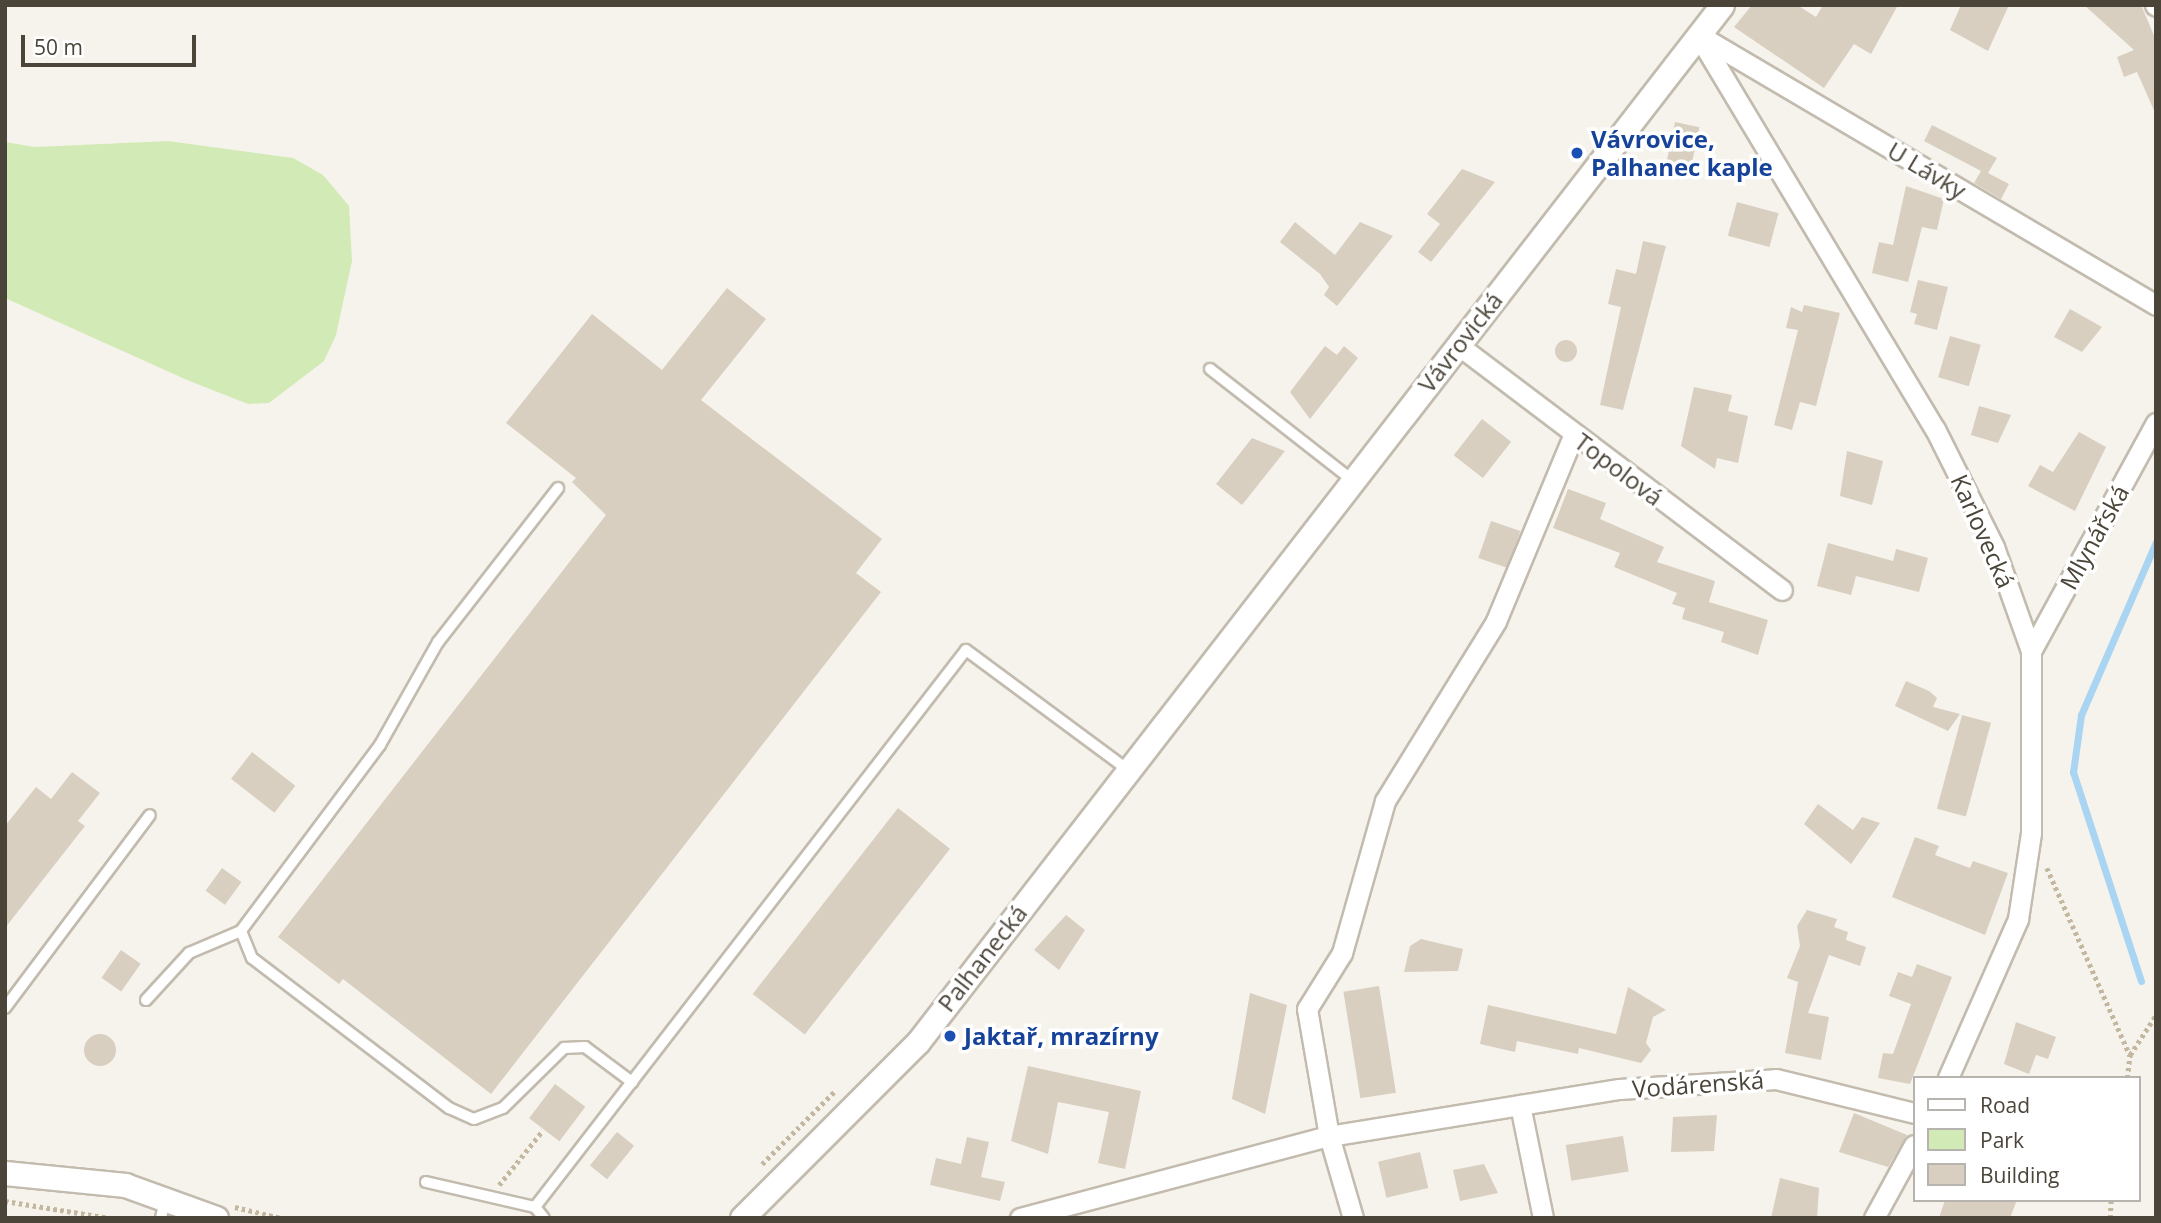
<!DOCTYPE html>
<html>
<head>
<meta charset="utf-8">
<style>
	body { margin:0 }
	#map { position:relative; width:2161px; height:1223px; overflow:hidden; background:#f6f3ec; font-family:"Open Sans",sans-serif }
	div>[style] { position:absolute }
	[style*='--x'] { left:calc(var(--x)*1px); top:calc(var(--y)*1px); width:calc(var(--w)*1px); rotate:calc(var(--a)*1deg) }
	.green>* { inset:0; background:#d2eab5 }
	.stream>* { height:7px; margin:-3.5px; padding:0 3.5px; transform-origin:3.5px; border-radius:3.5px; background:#a9d4f2 }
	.building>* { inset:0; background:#d8cfc1; transform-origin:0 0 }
	.round { border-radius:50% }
	.path>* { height:4.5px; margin-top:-2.25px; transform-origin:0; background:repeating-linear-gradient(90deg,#c4b79f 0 3.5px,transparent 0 7px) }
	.roads { filter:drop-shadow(2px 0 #c2bbae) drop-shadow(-2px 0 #c2bbae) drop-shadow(0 2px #c2bbae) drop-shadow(0 -2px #c2bbae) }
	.service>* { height:10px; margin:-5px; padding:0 5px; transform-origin:5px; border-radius:5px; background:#fff }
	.minor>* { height:19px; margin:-9.5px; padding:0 9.5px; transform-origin:9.5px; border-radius:9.5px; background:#fff }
	.tertiary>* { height:23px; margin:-11.5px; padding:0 11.5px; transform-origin:11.5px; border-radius:11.5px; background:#fff }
	.dots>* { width:19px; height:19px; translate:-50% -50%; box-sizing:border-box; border:4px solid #fff; border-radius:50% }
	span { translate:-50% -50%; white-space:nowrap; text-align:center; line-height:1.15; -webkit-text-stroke:7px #fff; paint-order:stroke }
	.transit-label { font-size:24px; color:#164399; font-weight:700 }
	.left { translate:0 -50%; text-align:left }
	.street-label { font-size:24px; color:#4b4439 }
	.frame { position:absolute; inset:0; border:7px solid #4b4439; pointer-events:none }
	.legend { position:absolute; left:1913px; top:1076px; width:228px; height:126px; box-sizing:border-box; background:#fff; border:2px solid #b7b4b0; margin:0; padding:9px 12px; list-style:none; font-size:21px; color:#4b4439 }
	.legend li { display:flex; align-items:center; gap:14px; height:35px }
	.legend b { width:35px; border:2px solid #b7b4b0 }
	.scale { position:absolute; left:21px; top:35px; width:175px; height:32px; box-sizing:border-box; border:4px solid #4b4439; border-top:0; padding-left:9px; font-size:21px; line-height:24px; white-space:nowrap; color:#4b4439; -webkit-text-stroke:5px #fff; paint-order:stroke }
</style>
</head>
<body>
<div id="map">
	<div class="green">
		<i style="clip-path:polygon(168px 141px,293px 158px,323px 175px,349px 206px,352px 261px,336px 335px,324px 361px,269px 403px,248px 404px,187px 380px,5px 298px,5px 142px,35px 147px)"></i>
	</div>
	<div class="stream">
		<i style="--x:2141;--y:981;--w:220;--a:-108"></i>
		<i style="--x:2073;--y:772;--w:58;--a:-82"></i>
		<i style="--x:2081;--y:715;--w:189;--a:-66.6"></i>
	</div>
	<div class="building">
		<i style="clip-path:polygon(1752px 5px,1797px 5px,1816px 17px,1823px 5px,1898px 5px,1871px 54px,1854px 44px,1824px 88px,1734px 27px)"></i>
		<i style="clip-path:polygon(1961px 5px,2009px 5px,1988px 51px,1950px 30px)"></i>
		<i style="clip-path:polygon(2084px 5px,2141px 5px,2156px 40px,2156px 115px,2137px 72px,2124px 77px,2117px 57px,2134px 50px)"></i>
		<i style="left:1675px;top:122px;width:25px;height:52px;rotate:12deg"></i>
		<i style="clip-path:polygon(1932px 125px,1997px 158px,1988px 173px,2009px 184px,2001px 199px,1974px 183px,1981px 171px,1924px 141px)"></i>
		<i style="clip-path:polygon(1462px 169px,1495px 182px,1431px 262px,1418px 252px,1440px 224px,1427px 214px)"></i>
		<i style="clip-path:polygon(1906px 186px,1944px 199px,1937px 230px,1922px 227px,1908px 282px,1872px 273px,1879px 242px,1893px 245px)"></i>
		<i style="left:1737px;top:202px;width:43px;height:35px;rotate:15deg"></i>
		<i style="clip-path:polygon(1295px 222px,1335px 255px,1360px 222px,1393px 236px,1337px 306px,1324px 295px,1329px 287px,1320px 274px,1280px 242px)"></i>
		<i style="clip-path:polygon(1643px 241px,1666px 246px,1623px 410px,1600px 405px,1621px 307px,1608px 304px,1616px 269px,1636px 274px)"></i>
		<i style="clip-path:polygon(1918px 280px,1948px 287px,1937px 330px,1914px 324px,1917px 314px,1910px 312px)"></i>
		<i style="clip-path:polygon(727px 288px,766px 319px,701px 400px,882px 539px,856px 573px,881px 592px,491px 1094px,343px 979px,339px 984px,278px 937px,606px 515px,572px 482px,576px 478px,506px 423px,592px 314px,662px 370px)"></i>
		<i style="clip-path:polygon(1804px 305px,1840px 313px,1816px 406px,1800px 402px,1792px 430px,1774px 425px,1798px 330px,1786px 328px,1791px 307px,1802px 312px)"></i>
		<i style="clip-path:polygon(2070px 309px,2102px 327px,2082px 352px,2054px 337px)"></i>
		<i style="left:1950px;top:336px;width:32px;height:43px;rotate:16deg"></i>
		<i class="round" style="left:1555px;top:340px;width:22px;height:22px"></i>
		<i style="clip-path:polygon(1325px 346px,1337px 355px,1344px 346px,1358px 358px,1310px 419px,1290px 392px)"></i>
		<i style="clip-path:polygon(1694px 387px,1732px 395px,1728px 411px,1748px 416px,1738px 463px,1717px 458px,1715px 469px,1681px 446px)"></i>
		<i style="clip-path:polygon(1979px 406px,2011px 415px,1998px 443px,1971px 435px)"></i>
		<i style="left:1482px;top:419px;width:37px;height:46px;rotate:38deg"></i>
		<i style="clip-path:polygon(2079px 432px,2106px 447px,2075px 511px,2028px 486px,2040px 465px,2053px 472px)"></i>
		<i style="clip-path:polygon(1252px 438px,1285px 451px,1242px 505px,1216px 484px)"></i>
		<i style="clip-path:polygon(1847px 451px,1883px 461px,1872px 505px,1840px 496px)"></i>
		<i style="clip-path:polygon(1568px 489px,1606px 503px,1600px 519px,1664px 547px,1657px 562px,1715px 581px,1709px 602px,1768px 620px,1758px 655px,1721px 642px,1724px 632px,1682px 619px,1685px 608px,1672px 604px,1677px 593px,1614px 567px,1620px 553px,1553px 528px)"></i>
		<i style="left:1491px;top:521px;width:31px;height:39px;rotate:19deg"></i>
		<i style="clip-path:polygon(1828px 543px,1893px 561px,1896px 549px,1928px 558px,1919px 592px,1856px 576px,1851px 595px,1817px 586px)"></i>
		<i style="clip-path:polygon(1906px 681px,1929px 691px,1937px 698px,1933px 707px,1960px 714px,1948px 731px,1895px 706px)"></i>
		<i style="left:1962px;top:715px;width:30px;height:97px;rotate:15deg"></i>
		<i style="left:252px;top:752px;width:55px;height:34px;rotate:38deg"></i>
		<i style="clip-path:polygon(72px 772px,100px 793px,78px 821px,85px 826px,5px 928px,5px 826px,36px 787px,51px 799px)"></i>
		<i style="clip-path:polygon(1818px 804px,1853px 830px,1862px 817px,1880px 823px,1851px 864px,1804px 824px)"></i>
		<i style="left:898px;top:808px;width:66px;height:236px;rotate:38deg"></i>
		<i style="clip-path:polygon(1915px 837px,1939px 846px,1935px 855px,1970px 868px,1973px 861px,2008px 873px,1985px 935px,1892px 897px)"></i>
		<i style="left:222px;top:868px;width:24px;height:28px;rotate:36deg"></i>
		<i style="clip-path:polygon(1807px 910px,1837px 919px,1834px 927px,1848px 932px,1846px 940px,1866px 947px,1860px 966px,1829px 955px,1808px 1013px,1829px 1017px,1821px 1060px,1785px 1053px,1798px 982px,1787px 978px,1800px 946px,1797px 926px)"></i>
		<i style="clip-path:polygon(1066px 915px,1085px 930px,1059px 970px,1034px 950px)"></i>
		<i style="clip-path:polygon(1421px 939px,1463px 949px,1458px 971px,1404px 972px,1410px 946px)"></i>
		<i style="left:121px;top:950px;width:24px;height:34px;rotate:35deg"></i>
		<i style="clip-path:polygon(1917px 964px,1952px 977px,1910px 1084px,1878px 1078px,1883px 1053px,1893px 1054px,1911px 1004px,1889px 996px,1898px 972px,1912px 977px)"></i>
		<i style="left:1379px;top:986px;width:108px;height:36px;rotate:81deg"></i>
		<i style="clip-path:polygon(1628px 987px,1666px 1010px,1653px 1017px,1646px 1043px,1651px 1050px,1641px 1063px,1579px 1048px,1578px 1054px,1517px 1041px,1515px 1052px,1480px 1044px,1488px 1005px,1616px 1034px)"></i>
		<i style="clip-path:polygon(1250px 993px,1287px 1005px,1265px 1114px,1232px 1099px)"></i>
		<i style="clip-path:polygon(2016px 1022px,2056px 1037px,2048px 1059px,2036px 1055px,2029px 1074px,2004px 1064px)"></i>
		<i class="round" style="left:84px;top:1034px;width:32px;height:32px"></i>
		<i style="clip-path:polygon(1028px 1066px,1141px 1091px,1125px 1169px,1098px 1163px,1109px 1112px,1058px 1102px,1048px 1154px,1011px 1141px)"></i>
		<i style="left:555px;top:1084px;width:38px;height:43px;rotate:37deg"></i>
		<i style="clip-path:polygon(1854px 1113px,1907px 1135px,1888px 1167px,1839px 1152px)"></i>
		<i style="clip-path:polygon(1717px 1115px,1714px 1151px,1671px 1152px,1673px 1117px)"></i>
		<i style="left:617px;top:1132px;width:22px;height:43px;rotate:39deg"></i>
		<i style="left:1623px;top:1136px;width:36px;height:58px;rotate:81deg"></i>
		<i style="clip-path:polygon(967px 1137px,989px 1142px,981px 1177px,1005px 1182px,1000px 1201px,930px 1185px,936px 1158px,961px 1164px)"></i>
		<i style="left:1420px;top:1152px;width:37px;height:43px;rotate:77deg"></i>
		<i style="clip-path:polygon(1484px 1164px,1498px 1193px,1460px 1201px,1453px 1170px)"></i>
		<i style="clip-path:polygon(1780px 1178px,1819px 1188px,1817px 1218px,1771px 1218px)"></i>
		<i style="clip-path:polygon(1945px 1200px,2017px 1200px,2010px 1218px,1939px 1218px)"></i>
	</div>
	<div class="path">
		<i style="--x:2047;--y:868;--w:205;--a:66.1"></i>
		<i style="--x:2127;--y:1078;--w:23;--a:-83"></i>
		<i style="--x:2130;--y:1055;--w:48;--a:-57"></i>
		<i style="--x:762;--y:1164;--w:102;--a:-45"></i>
		<i style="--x:499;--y:1185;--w:70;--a:-51.3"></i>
		<i style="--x:5;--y:1201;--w:106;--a:9.2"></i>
		<i style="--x:235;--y:1207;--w:47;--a:13.4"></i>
		<i style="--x:2110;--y:1218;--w:18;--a:-87"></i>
	</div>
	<div class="roads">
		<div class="service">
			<i style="--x:1210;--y:369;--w:180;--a:38"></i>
			<i style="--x:558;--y:488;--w:195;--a:127.9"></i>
			<i style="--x:438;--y:642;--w:118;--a:119.4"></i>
			<i style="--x:380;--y:745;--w:232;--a:126.8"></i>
			<i style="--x:241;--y:931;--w:29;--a:68"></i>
			<i style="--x:252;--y:958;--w:248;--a:37.3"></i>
			<i style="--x:449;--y:1108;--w:27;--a:24"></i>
			<i style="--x:474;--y:1119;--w:31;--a:-21"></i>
			<i style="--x:503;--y:1108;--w:86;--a:-44.5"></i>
			<i style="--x:564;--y:1048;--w:21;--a:-3"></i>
			<i style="--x:585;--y:1047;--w:59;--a:36.7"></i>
			<i style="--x:146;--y:1000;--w:64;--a:-47.5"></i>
			<i style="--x:189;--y:953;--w:56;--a:-22.9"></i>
			<i style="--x:5;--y:1008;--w:241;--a:-53.1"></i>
			<i style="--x:426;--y:1182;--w:112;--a:12.9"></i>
			<i style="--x:535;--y:1207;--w:14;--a:51"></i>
			<i style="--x:535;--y:1207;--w:704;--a:-52.27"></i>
			<i style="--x:966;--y:650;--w:200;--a:36.5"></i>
			<i style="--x:161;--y:1218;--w:19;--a:-78"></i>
		</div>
		<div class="minor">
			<i style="--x:2155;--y:5;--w:1;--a:45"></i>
			<i style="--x:1698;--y:35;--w:460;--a:59"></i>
			<i style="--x:1935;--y:429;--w:132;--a:63.4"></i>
			<i style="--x:1994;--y:547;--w:110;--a:70.4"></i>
			<i style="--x:2031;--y:651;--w:182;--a:90"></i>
			<i style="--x:2031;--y:833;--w:87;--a:98.6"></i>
			<i style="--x:2018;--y:919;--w:174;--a:113.8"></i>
			<i style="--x:1702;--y:37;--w:527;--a:30.55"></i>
			<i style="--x:1458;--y:345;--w:406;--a:37.1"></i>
			<i style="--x:2031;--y:651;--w:260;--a:-61.3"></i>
			<i style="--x:1520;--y:1105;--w:115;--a:78.5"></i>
			<i style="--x:1020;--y:1218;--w:320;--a:-14.9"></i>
			<i style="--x:1329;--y:1136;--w:294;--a:-9.2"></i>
			<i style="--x:1619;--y:1089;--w:157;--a:-3.6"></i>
			<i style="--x:1776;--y:1079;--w:142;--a:13.8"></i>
			<i style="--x:1353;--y:1218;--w:85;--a:-106.3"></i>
			<i style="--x:1329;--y:1136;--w:129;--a:-99.8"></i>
			<i style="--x:1307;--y:1009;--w:66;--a:-58"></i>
			<i style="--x:1342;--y:953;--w:158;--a:-74.2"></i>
			<i style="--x:1385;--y:801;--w:211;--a:-58.3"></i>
			<i style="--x:1496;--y:621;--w:200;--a:-67.4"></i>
			<i style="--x:1874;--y:1218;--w:83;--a:-61.3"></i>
		</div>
		<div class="tertiary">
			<i style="--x:5;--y:1173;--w:121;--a:5.7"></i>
			<i style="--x:125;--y:1185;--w:97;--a:19.9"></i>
			<i style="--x:742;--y:1218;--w:249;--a:-45"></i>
			<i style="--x:918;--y:1042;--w:1312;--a:-52.21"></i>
		</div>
	</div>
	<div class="dots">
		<i style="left:1577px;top:153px;background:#1a4fb4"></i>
		<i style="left:950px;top:1036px;background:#1a4fb4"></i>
	</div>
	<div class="transit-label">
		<span class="left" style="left:1591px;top:153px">Vávrovice,<br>Palhanec kaple</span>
		<span class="left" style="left:964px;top:1036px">Jaktař, mrazírny</span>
	</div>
	<div class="street-label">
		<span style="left:1927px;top:170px;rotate:31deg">U Lávky</span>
		<span style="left:1460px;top:342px;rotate:-52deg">Vávrovická</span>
		<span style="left:1619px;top:469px;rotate:37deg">Topolová</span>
		<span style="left:1983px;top:531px;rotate:66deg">Karlovecká</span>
		<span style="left:2094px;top:537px;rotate:-61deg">Mlynářská</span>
		<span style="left:982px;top:958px;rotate:-52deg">Palhanecká</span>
		<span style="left:1698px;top:1084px;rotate:-4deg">Vodárenská</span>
	</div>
	<div class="frame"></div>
	<ul class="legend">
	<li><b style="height:9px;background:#fff"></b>Road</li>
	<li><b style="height:19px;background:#d2eab5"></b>Park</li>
	<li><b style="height:19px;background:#d8cfc1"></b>Building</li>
	</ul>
	<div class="scale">50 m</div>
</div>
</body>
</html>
